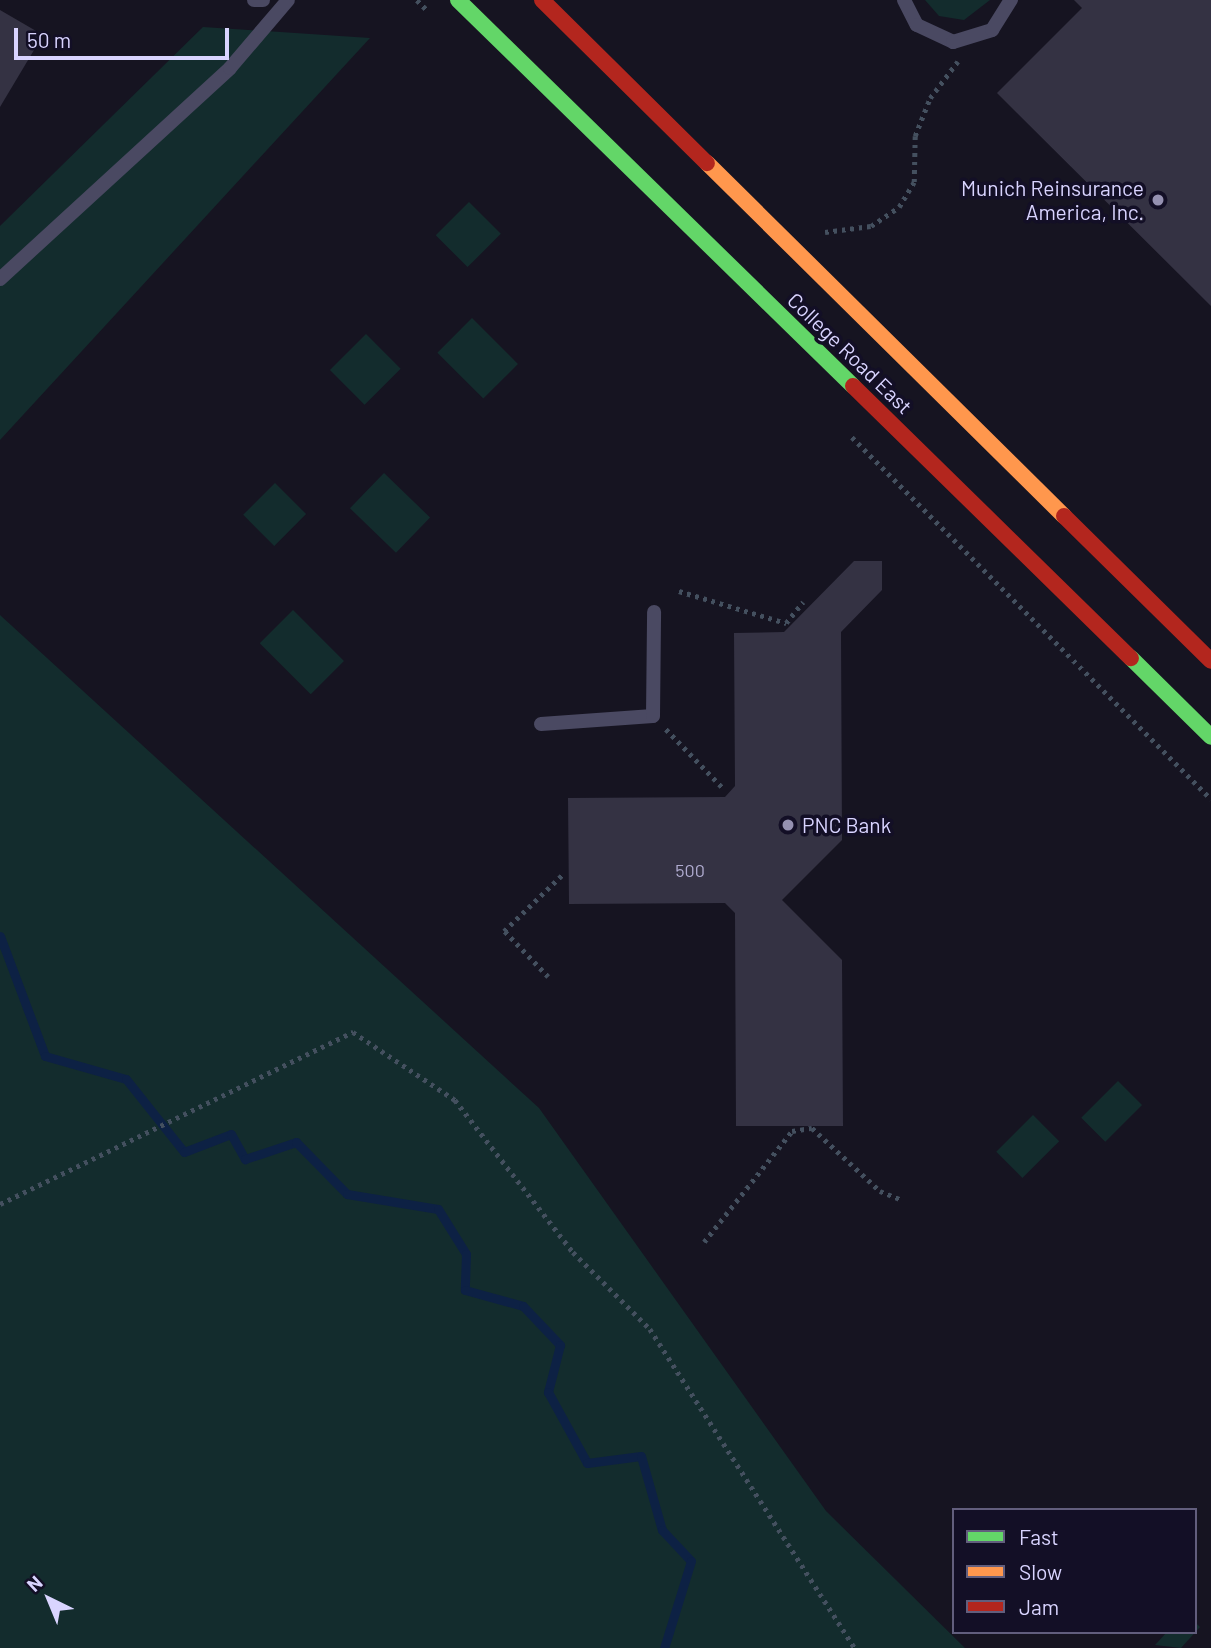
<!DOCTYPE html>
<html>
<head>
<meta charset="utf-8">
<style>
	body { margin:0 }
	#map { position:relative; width:1211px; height:1648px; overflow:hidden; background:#161421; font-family:Barlow,sans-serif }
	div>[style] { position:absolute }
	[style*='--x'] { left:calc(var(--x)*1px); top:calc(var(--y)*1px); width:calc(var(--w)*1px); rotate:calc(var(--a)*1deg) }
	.green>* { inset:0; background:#132c2d; transform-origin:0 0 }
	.stream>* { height:9px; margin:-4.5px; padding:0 4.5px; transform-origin:4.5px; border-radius:4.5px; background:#0d2144 }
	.building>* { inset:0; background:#343243 }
	.path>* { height:4.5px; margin-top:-2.25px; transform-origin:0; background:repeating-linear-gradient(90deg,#44505f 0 3.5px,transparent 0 8.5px) }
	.lane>* { height:14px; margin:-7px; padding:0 7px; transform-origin:7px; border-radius:7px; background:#4a4962 }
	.fast>* { height:16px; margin:-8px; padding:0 8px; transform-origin:8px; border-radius:8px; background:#63d668 }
	.slow>* { height:16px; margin:-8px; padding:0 8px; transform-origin:8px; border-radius:8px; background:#ff974d }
	.jam>* { height:16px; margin:-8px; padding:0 8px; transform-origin:8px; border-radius:8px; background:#b3261e }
	.dots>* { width:19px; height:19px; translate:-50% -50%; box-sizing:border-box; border:4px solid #130f26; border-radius:50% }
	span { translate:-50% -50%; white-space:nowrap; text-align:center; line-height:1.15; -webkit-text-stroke:7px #130f26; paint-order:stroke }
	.number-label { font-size:18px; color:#b0acd0 }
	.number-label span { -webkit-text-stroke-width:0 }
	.poi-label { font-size:21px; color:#d9d4ff }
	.right { translate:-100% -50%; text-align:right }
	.left { translate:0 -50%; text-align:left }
	.street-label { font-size:21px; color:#d9d4ff }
	.legend { position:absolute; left:952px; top:1508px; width:245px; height:126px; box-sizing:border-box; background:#130f26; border:2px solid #625e7d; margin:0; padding:9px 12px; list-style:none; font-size:21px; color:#d9d4ff }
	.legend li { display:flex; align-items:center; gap:14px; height:35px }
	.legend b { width:35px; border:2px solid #625e7d }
	.north { position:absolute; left:14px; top:1564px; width:70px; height:70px; -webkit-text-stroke:5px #130f26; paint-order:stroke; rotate:317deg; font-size:19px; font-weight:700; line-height:28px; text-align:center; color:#d9d4ff }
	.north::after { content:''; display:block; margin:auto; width:24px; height:32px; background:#d9d4ff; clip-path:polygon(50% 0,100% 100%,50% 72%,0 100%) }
	.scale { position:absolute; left:14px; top:28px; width:215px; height:32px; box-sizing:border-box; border:4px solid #d9d4ff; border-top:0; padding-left:9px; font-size:21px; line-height:24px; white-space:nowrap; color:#d9d4ff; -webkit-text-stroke:5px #130f26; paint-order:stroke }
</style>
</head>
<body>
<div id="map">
	<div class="green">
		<i style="clip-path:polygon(925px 0,990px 0,964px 20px,939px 16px)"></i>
		<i style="clip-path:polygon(203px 27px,370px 38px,0 440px,0 226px)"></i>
		<i style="left:469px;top:202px;width:45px;height:47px;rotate:45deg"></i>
		<i style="left:472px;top:318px;width:65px;height:49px;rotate:45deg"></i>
		<i style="left:366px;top:334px;width:49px;height:51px;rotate:45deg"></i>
		<i style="left:384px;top:473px;width:64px;height:49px;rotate:44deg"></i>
		<i style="left:275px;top:483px;width:44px;height:45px;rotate:45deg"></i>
		<i style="left:293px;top:610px;width:72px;height:47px;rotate:45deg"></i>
		<i style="clip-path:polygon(0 615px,539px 1108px,826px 1511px,965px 1648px,0 1648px)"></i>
		<i style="left:1118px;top:1081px;width:34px;height:52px;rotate:45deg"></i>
		<i style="left:1033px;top:1115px;width:37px;height:52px;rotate:45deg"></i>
		<i style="clip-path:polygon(1195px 1622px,1200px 1627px,1181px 1648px,1155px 1645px,1167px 1632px,1195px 1632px)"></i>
	</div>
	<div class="stream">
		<i style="--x:0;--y:936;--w:128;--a:69.4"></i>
		<i style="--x:45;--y:1056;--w:84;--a:15.9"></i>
		<i style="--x:126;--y:1079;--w:93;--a:51.5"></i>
		<i style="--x:184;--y:1152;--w:50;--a:-21"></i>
		<i style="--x:231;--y:1134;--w:29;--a:61"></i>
		<i style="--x:245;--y:1159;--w:54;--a:-18.4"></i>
		<i style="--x:296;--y:1142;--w:73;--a:45.6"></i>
		<i style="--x:347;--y:1194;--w:92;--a:9.4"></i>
		<i style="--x:438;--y:1209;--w:53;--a:58.1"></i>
		<i style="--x:466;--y:1254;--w:36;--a:92"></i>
		<i style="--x:465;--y:1290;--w:60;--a:15.4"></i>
		<i style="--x:523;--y:1306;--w:54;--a:46.5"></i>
		<i style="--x:560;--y:1345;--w:49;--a:104.3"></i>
		<i style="--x:548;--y:1392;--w:81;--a:61.2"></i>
		<i style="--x:587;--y:1463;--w:54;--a:-7.4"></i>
		<i style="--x:641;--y:1456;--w:77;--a:74.2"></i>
		<i style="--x:662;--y:1530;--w:42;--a:46.9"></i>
		<i style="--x:691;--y:1561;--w:91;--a:107.2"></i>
	</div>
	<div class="building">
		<i style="clip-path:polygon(1074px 0,1211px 0,1211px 306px,997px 93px,1082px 8px)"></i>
		<i style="clip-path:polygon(0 10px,43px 35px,0 107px)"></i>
		<i style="clip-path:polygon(854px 561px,882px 561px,882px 590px,841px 632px,842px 840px,782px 900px,842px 960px,843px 1126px,736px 1126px,735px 913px,725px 903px,569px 904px,568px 798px,725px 797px,735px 786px,734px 633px,784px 632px)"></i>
	</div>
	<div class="path">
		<i style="--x:417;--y:0;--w:13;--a:45"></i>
		<i style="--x:825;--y:232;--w:46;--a:-7.4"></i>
		<i style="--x:871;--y:226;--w:34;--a:-34"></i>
		<i style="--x:899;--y:207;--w:29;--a:-59"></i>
		<i style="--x:914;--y:182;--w:46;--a:-88.8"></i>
		<i style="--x:915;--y:136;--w:41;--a:-68.5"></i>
		<i style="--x:930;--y:98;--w:46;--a:-52.9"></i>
		<i style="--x:852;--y:437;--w:510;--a:45.24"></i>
		<i style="--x:679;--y:591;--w:112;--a:16.7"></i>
		<i style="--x:786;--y:623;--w:27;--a:-51"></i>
		<i style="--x:666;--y:729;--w:83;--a:46"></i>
		<i style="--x:548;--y:977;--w:64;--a:-133.7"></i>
		<i style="--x:504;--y:931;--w:82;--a:-44"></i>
		<i style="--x:0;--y:1204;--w:393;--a:-26"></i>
		<i style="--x:353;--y:1032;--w:123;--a:33.7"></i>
		<i style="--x:455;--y:1100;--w:192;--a:52.2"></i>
		<i style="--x:573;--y:1252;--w:109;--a:45"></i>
		<i style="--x:650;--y:1329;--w:379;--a:57.3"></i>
		<i style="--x:704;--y:1242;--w:142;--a:-51.6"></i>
		<i style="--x:792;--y:1131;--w:20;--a:-9"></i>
		<i style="--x:812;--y:1128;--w:93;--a:42.8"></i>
		<i style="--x:880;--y:1191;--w:22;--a:22"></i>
	</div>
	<div class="lane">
		<i style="--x:254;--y:0;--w:9;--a:0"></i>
		<i style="--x:904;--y:0;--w:28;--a:63"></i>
		<i style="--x:917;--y:25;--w:40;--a:25"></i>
		<i style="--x:953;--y:42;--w:41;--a:-17.1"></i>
		<i style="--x:992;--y:30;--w:36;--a:-58"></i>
		<i style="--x:0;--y:279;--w:312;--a:-42.5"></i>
		<i style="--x:230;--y:68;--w:89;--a:-49.5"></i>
		<i style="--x:541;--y:724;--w:112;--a:-4.1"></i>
		<i style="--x:653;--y:716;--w:104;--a:-89.4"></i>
	</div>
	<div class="fast">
		<i style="--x:458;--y:0;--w:552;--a:44.34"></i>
		<i style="--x:1131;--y:658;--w:112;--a:44.6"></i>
	</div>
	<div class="slow">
		<i style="--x:707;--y:163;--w:502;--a:44.68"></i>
	</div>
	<div class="jam">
		<i style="--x:542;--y:0;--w:232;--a:44.7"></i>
		<i style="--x:853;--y:386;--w:389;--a:44.4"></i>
		<i style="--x:1064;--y:516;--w:206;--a:44.6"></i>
	</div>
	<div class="dots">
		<i style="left:1158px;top:200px;background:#9591b1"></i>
		<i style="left:788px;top:825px;background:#9591b1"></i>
	</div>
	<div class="number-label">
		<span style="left:690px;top:870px">500</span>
	</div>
	<div class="poi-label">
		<span class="right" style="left:1144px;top:200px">Munich Reinsurance<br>America, Inc.</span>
		<span class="left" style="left:802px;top:825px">PNC Bank</span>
	</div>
	<div class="street-label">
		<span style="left:850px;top:353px;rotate:44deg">College Road East</span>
	</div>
	<ul class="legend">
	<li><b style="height:9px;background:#63d668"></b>Fast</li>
	<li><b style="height:9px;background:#ff974d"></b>Slow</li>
	<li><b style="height:9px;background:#b3261e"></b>Jam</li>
	</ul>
	<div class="north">N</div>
	<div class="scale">50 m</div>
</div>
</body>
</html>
